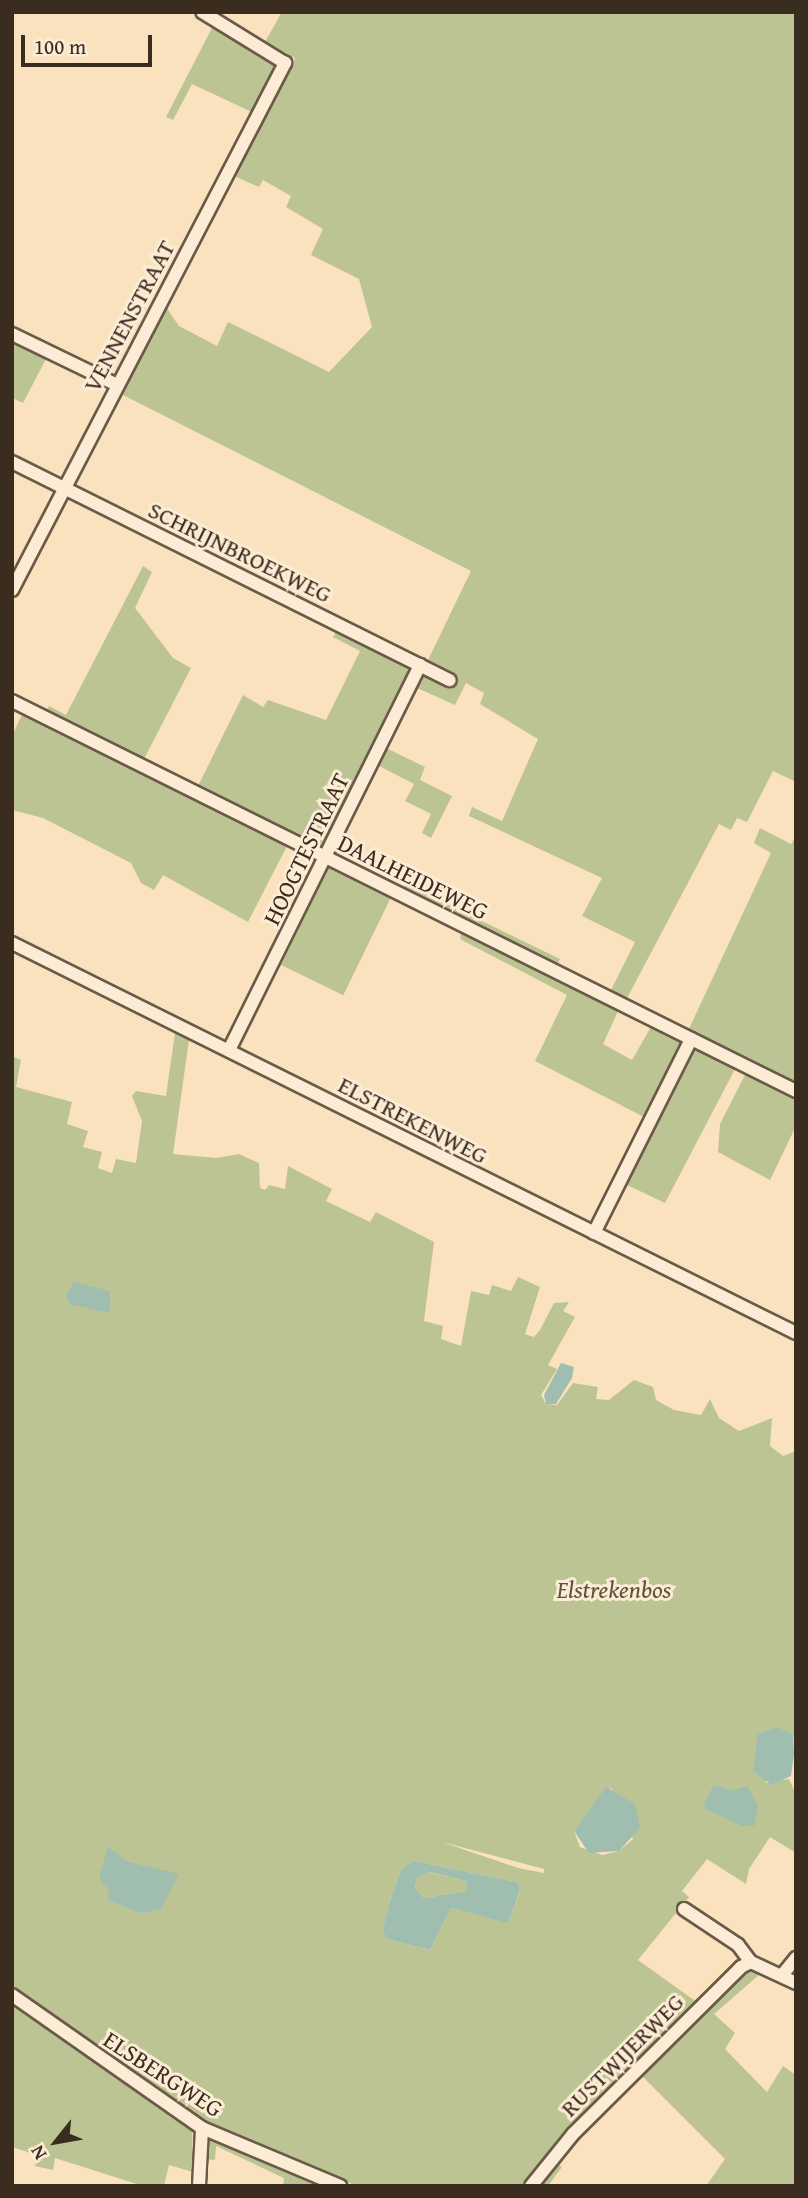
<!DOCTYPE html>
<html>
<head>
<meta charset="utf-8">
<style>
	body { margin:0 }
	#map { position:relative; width:808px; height:2198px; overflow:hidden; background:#fbe2be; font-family:"Gentium Book Plus",serif }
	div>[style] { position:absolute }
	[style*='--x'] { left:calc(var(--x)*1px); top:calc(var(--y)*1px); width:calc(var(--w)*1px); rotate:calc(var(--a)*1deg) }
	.green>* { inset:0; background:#bcc494; transform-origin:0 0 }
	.water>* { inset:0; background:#9fbeaf }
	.roads { filter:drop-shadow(2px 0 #6a5a48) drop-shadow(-2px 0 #6a5a48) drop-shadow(0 2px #6a5a48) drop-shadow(0 -2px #6a5a48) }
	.minor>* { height:12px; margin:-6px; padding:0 6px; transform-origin:6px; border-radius:6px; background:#fcecd5 }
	span { translate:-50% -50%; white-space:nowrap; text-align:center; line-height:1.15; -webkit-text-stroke:6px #fcecd5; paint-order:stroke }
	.street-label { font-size:24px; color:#3a2d20 }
	.park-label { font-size:24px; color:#5a533d; font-style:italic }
	.frame { position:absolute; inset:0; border:14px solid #3a2d20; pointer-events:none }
	.north { position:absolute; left:21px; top:2107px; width:70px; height:70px; -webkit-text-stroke:5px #fcecd5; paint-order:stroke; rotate:239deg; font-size:19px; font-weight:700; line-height:28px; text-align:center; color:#3a2d20 }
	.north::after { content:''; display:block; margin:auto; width:24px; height:32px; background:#3a2d20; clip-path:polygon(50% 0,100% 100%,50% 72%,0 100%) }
	.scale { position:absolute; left:21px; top:35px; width:131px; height:32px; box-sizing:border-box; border:4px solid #3a2d20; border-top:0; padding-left:9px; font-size:21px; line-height:24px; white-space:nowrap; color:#3a2d20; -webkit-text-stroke:5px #fcecd5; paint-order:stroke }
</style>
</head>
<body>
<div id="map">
	<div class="green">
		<i style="clip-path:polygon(282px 12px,796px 12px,796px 782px,773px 771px,747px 822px,737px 818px,731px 830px,719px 824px,625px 1002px,609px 994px,635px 942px,582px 916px,602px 878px,469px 816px,472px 807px,502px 821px,538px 739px,480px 704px,484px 693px,466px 683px,455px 705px,415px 687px,471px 571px,119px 393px,164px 304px,179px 326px,217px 346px,228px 322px,329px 372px,372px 327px,359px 279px,311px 255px,323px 229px,286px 207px,291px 196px,263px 180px,259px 187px,234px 176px,295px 58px,265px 42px)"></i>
		<i style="clip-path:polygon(214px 24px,277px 64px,277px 69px,254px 113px,192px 84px,173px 120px,166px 117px)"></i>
		<i style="clip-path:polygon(12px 340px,47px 357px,23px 403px,12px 398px)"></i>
		<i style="clip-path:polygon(143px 566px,152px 572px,135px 608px,173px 658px,191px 668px,143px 761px,46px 712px,49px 706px,66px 715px)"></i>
		<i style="clip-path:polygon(338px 628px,410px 666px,410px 672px,320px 849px,197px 788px,243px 695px,263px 707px,268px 700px,326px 720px,360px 651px,333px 637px)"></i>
		<i style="clip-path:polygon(23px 712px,287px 846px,248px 922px,163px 875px,154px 890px,141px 883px,131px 863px,43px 818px,12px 810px,12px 736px)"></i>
		<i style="clip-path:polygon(386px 748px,425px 767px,420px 780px,452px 796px,431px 838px,422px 833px,431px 814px,405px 801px,414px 784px,377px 765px)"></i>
		<i style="clip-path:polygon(760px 828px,791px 844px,796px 836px,796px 1088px,687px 1033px,771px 853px,754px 843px)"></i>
		<i style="left:329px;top:867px;width:69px;height:109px;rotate:26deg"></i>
		<i style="clip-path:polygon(406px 884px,560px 959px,556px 967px,401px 890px)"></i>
		<i style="clip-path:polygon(462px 930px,619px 1009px,603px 1044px,632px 1060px,652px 1025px,679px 1038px,681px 1048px,646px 1118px,535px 1061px,567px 995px,460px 939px)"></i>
		<i style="clip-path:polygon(evenodd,175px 1033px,189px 1040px,173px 1154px,216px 1158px,239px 1154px,259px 1163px,260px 1188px,265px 1190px,269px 1185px,285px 1189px,288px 1166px,332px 1189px,326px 1201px,370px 1222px,376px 1212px,434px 1242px,424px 1321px,443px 1326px,441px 1339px,461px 1346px,471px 1291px,489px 1295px,492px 1285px,511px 1291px,518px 1277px,540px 1287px,525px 1334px,534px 1337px,540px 1330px,554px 1303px,569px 1302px,563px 1311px,575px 1317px,548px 1365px,557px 1369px,541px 1395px,546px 1404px,557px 1405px,573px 1383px,598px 1387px,596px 1399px,609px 1400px,634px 1380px,653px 1387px,656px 1400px,674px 1410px,701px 1415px,710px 1399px,719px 1418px,739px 1431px,772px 1418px,770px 1446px,783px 1456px,796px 1451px,796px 1755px,793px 1734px,765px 1783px,789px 1779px,796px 1794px,796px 1853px,770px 1837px,749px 1869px,746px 1884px,707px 1859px,682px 1891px,689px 1897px,638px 1960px,698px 2003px,546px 2156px,562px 2167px,548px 2186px,357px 2186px,192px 2118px,193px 2172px,169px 2165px,164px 2186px,143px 2186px,55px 2158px,53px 2170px,35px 2166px,37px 2155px,12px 2147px,12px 1056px,21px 1060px,16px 1087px,72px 1102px,67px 1124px,88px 1131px,83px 1147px,102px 1152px,98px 1168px,112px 1173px,116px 1159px,136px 1163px,142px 1121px,132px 1096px,136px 1091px,166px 1096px,175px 1033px,611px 1788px,633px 1839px,619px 1851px,602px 1855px,580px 1847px,574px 1831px,611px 1788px,175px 1033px,442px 1842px,544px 1869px,544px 1873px,518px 1868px,442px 1842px,175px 1033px,414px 1861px,518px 1882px,520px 1891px,508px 1922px,451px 1908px,430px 1950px,387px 1939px,382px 1930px,391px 1898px,401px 1869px,414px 1861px)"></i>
		<i style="clip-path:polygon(696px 1046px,734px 1066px,734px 1071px,665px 1203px,623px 1183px)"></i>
		<i style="clip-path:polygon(746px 1073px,796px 1097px,796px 1126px,770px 1180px,718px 1152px,720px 1124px)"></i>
		<i style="clip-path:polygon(429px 1872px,466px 1881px,467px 1891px,424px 1898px,415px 1888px,417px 1878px)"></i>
		<i style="clip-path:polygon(750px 1968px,770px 1973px,759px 1975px,714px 2014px,735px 2033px,725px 2049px,767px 2092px,783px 2066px,796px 2075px,796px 2186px,706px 2186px,725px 2159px,640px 2074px)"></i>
		<i style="clip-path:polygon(208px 2137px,327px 2186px,283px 2186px,284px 2178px,216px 2146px,215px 2160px,205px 2159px)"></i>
	</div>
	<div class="water">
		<i style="clip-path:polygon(74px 1282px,110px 1291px,110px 1313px,69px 1304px,66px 1295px)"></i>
		<i style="clip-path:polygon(561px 1363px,574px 1367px,572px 1378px,556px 1404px,546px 1404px,544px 1395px)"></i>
		<i style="clip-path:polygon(777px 1727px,793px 1734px,794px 1754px,791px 1776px,772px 1785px,753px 1771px,758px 1734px)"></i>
		<i style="clip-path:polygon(714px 1785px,733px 1790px,747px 1786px,758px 1806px,754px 1826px,742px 1826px,706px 1809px,704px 1803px)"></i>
		<i style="clip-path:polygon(606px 1787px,635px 1804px,640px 1828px,619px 1851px,589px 1853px,574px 1831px)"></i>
		<i style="clip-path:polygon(108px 1847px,128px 1862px,179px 1874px,161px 1909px,141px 1913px,108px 1900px,109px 1891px,99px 1878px)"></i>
		<i style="clip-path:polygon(evenodd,414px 1861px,518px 1882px,520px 1890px,508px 1923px,451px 1908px,430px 1950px,387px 1939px,382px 1930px,391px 1898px,401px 1869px,414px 1861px,430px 1872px,466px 1881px,467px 1891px,424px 1898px,415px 1888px,417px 1878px,430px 1872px)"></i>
	</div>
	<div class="roads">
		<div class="minor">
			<i style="--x:12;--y:334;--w:117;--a:25.9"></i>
			<i style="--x:12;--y:462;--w:489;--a:26.5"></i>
			<i style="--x:12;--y:590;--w:594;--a:-62.61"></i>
			<i style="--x:285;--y:63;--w:97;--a:-148.4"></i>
			<i style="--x:12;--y:701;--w:876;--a:26.45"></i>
			<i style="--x:12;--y:943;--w:876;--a:26.45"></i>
			<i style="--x:229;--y:1050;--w:430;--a:-63.6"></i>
			<i style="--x:594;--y:1233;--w:217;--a:-63.4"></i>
			<i style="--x:684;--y:1909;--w:65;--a:33.7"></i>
			<i style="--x:738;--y:1945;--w:21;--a:53"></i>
			<i style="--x:751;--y:1962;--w:50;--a:25"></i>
			<i style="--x:783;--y:1974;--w:21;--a:-51"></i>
			<i style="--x:12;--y:1995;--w:232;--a:35"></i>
			<i style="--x:202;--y:2128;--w:150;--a:22.8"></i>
			<i style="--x:199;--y:2186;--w:58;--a:-87"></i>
			<i style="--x:531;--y:2186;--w:67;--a:-51.1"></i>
			<i style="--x:573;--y:2134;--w:237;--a:-44.8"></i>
			<i style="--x:741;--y:1967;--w:11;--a:-27"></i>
		</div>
	</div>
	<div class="street-label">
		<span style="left:129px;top:316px;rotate:-62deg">VENNENSTRAAT</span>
		<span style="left:240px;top:552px;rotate:26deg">SCHRIJNBROEKWEG</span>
		<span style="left:306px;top:849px;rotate:-64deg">HOOGTESTRAAT</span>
		<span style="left:413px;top:877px;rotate:26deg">DAALHEIDEWEG</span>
		<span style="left:413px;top:1120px;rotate:27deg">ELSTREKENWEG</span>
		<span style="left:622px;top:2055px;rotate:-45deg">RUSTWIJERWEG</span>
		<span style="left:163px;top:2074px;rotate:33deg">ELSBERGWEG</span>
	</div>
	<div class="park-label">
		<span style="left:614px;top:1590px">Elstrekenbos</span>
	</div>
	<div class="frame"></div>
	<div class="north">N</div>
	<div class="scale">100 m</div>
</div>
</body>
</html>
